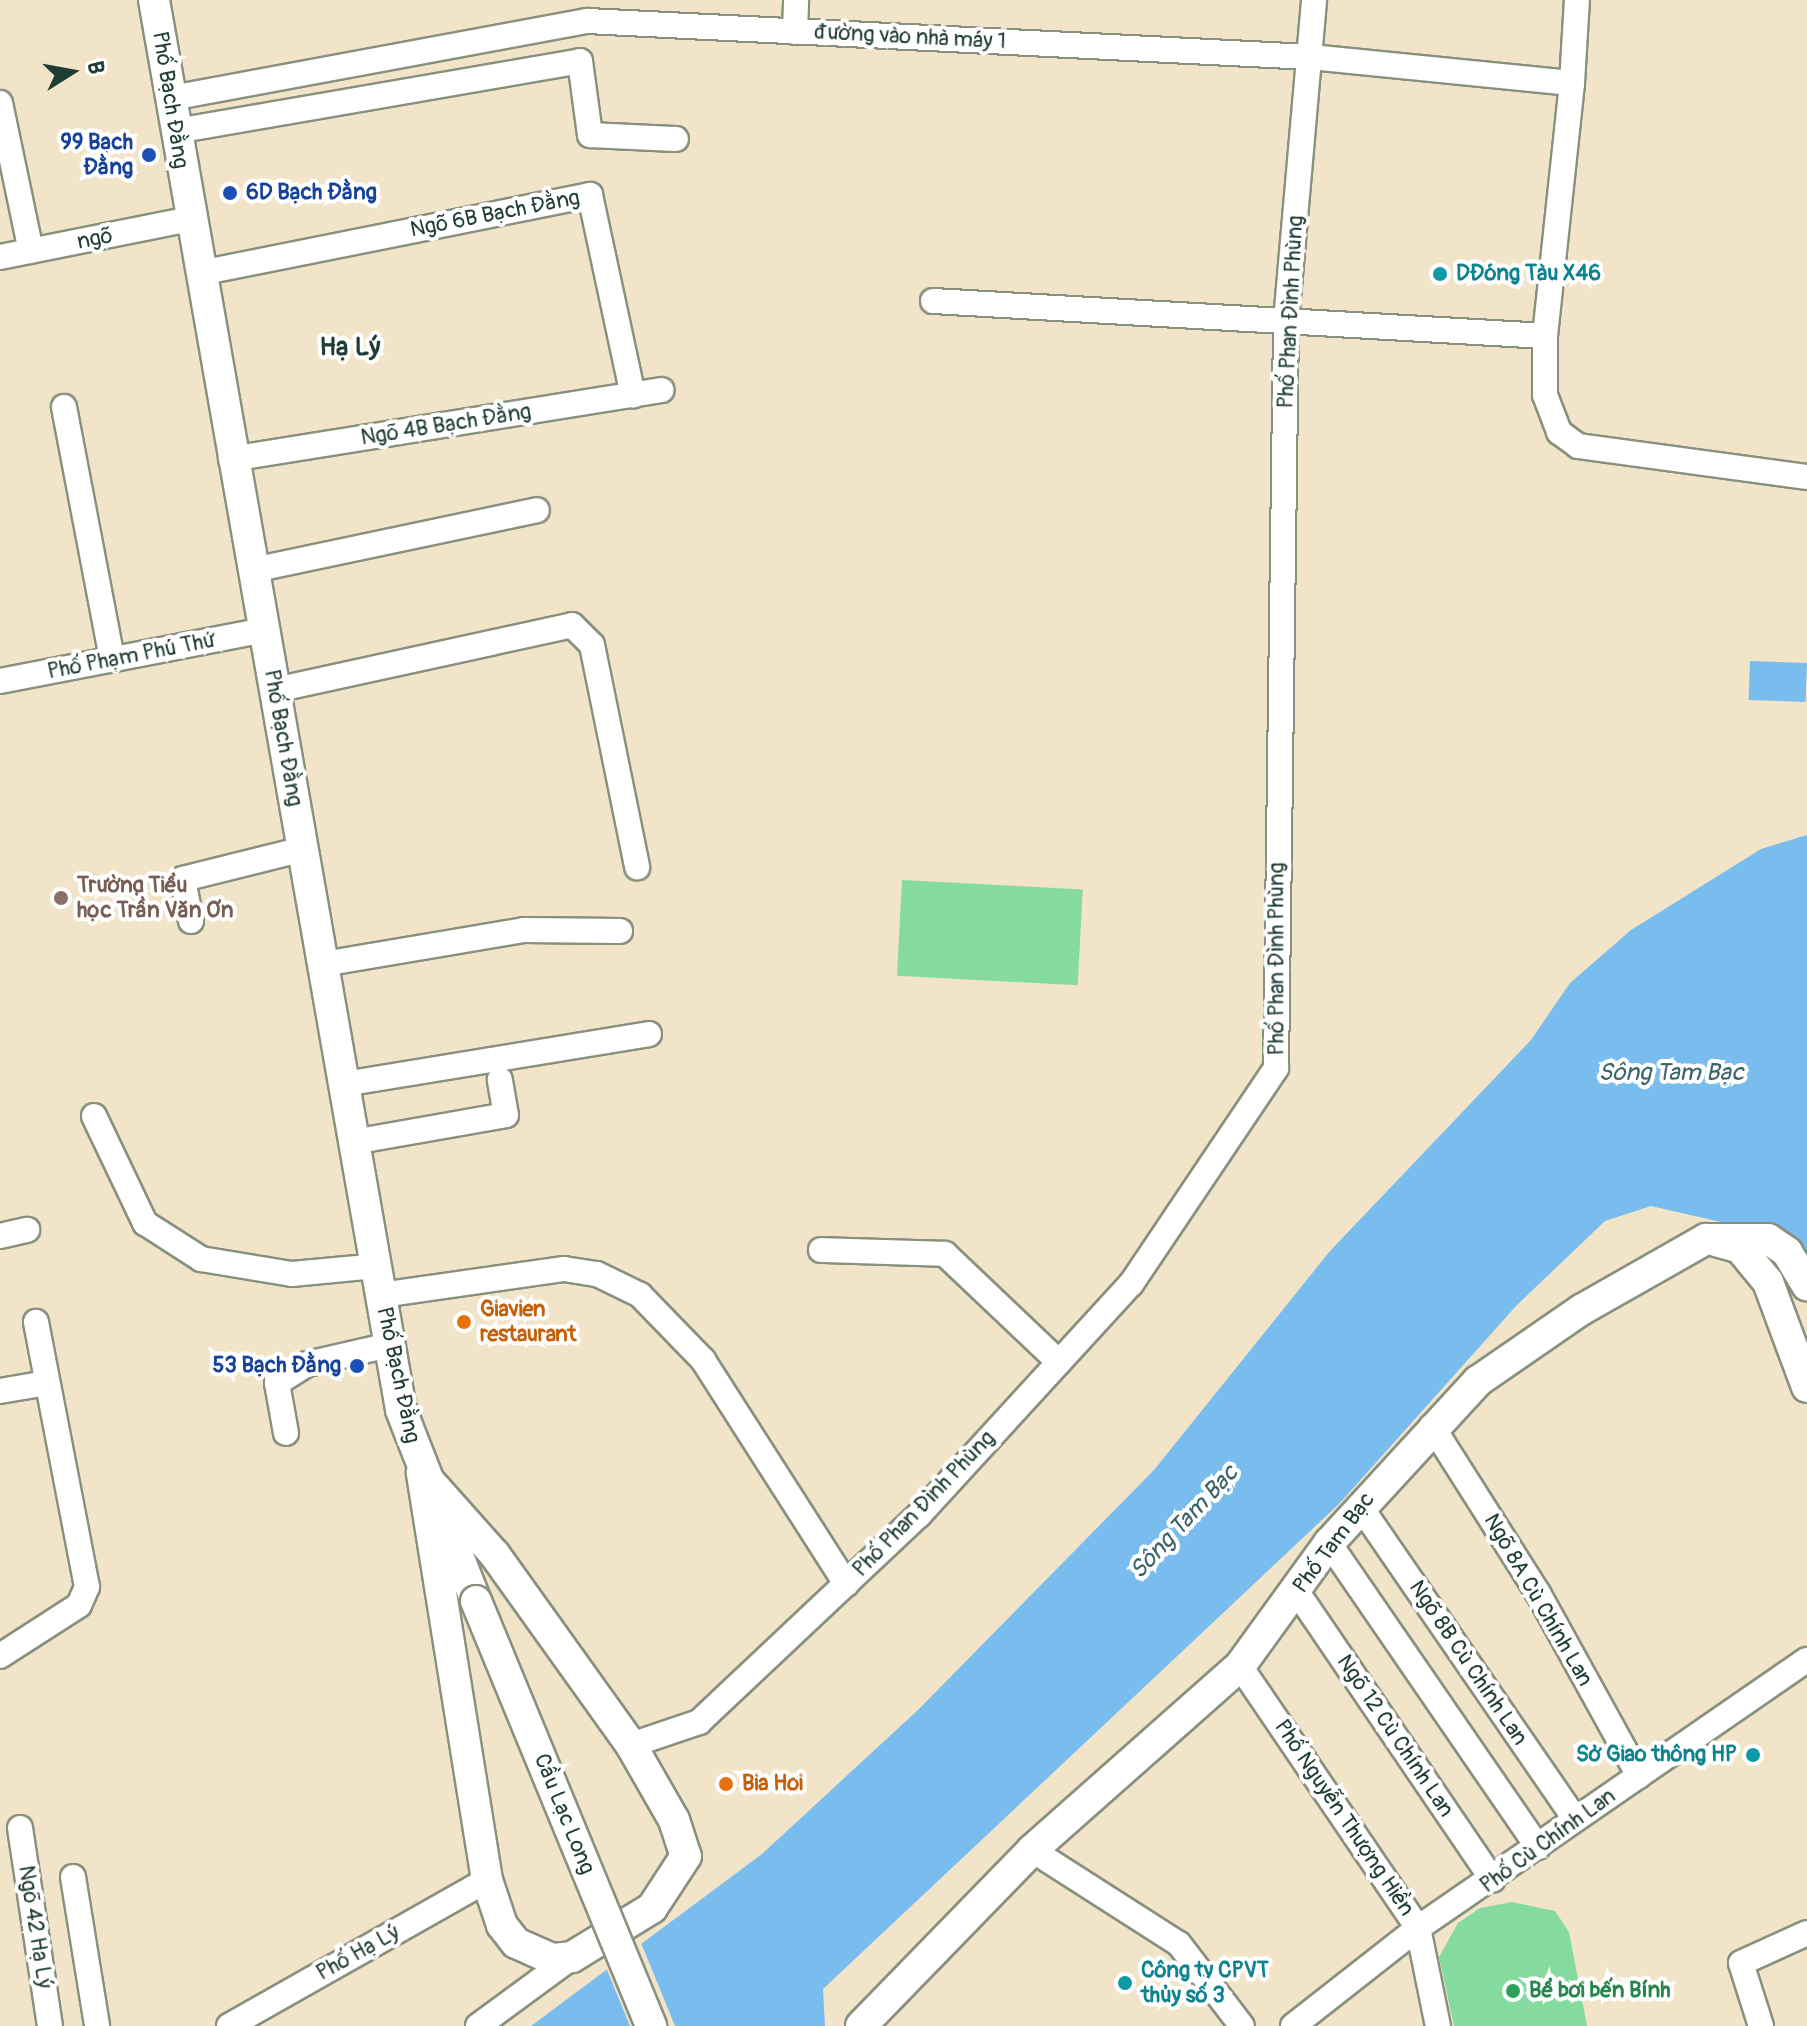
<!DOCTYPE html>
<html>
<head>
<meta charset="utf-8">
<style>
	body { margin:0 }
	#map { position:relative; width:1807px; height:2026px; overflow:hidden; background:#f2e4c9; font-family:Pangolin,sans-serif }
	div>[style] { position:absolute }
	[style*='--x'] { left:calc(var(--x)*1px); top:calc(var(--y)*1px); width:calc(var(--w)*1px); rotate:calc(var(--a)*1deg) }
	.green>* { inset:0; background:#85db9f; transform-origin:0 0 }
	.water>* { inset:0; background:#79bdef; transform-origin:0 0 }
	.pier>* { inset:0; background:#f2e4c9 }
	.roads { filter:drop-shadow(2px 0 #88907e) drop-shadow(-2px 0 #88907e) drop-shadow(0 2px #88907e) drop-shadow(0 -2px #88907e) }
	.minor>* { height:24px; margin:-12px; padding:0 12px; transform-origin:12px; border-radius:12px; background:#fff }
	.major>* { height:30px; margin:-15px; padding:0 15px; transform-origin:15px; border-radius:15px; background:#fff }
	.bridges { filter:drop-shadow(2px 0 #88907e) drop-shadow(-2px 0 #88907e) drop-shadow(0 2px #88907e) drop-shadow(0 -2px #88907e) }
	.major-bridge>* { height:30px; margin:-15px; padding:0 15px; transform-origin:15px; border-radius:15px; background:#fff }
	.dots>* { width:22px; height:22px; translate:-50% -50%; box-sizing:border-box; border:4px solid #fff; border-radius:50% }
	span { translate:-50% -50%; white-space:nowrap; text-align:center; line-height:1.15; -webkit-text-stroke:8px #fff; paint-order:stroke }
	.street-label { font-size:22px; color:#1f3d34 }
	.transit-label { font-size:22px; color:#164399; font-weight:700 }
	.right { translate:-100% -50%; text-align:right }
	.left { translate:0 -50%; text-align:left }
	.culture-label { font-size:22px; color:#0d838f; font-weight:700 }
	.education-label { font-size:22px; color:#785e54; font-weight:700 }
	.food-label { font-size:22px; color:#c56008; font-weight:700 }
	.leisure-label { font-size:22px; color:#27864d; font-weight:700 }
	.water-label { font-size:24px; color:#3a636c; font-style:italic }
	.quarter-label { font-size:26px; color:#1f3d34; font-weight:700 }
	.north { position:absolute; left:32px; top:32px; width:80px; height:80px; -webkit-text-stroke:6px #fff; paint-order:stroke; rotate:79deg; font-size:22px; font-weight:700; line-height:32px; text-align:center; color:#1f3d34 }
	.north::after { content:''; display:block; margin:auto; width:28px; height:36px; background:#1f3d34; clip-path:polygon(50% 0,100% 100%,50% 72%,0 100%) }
</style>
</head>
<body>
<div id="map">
	<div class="green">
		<i style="left:902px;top:880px;width:181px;height:96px;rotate:3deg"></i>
		<i style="clip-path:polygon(1512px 1902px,1555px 1911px,1569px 1932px,1587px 2026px,1454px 2026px,1439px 1957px,1458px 1923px,1480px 1908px)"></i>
	</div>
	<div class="water">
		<i style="left:1750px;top:661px;width:57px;height:39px;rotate:2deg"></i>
		<i style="clip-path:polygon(1807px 835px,1807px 1253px,1778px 1235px,1651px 1206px,1605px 1221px,1516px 1306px,1339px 1504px,823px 1989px,825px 2026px,531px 2026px,762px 1854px,919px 1709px,1154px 1470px,1330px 1251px,1531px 1040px,1570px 983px,1631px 930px,1761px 849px)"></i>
	</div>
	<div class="pier">
		<i style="clip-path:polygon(639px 1938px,675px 2026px,630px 2026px,605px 1965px)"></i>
	</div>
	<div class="roads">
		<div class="minor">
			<i style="--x:795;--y:32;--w:32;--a:-88"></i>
			<i style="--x:171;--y:98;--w:423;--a:-10.5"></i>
			<i style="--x:587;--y:21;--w:724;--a:2.85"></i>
			<i style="--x:1310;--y:57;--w:263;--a:5.7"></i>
			<i style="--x:1572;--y:83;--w:83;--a:-86.6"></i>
			<i style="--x:0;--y:103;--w:151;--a:78.2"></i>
			<i style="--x:176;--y:131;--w:410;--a:-9.8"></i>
			<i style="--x:580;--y:61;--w:75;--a:82.3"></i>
			<i style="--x:590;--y:135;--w:86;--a:2.7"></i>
			<i style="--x:0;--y:257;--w:194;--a:-11.3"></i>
			<i style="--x:200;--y:273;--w:398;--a:-11.3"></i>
			<i style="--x:590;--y:195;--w:205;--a:77.9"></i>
			<i style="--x:933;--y:301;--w:613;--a:3.27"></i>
			<i style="--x:1545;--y:336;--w:254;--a:-83.9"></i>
			<i style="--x:1545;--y:336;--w:59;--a:90"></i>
			<i style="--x:1545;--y:395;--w:40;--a:69"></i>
			<i style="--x:1559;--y:432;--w:24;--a:36"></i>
			<i style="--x:1578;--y:446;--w:231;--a:7.7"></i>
			<i style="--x:64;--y:407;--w:257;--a:79.2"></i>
			<i style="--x:231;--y:459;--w:436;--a:-9.1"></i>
			<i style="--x:253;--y:570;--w:290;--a:-11.9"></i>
			<i style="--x:0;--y:681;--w:269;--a:-10.9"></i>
			<i style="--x:275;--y:690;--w:304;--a:-12.3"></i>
			<i style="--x:572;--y:625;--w:28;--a:45"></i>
			<i style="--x:592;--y:645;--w:227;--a:78.5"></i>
			<i style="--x:191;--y:921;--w:43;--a:-100.8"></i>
			<i style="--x:183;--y:879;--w:124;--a:-14"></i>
			<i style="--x:323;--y:964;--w:204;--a:-9.6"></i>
			<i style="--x:524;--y:930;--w:96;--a:0.6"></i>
			<i style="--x:344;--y:1084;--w:309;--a:-9.3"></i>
			<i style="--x:94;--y:1116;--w:119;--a:64.5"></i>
			<i style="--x:145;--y:1223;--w:67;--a:32.7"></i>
			<i style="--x:201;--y:1259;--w:92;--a:9.4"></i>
			<i style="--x:292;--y:1274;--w:84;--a:-5.4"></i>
			<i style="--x:353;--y:1142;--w:155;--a:-10"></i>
			<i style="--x:506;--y:1115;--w:36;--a:-100"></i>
			<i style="--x:0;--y:1236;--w:28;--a:-13"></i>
			<i style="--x:821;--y:1250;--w:124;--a:1.8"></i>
			<i style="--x:945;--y:1254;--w:157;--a:43.5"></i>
			<i style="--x:381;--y:1295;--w:185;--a:-8.1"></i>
			<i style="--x:564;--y:1269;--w:33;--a:9"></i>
			<i style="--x:597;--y:1274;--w:48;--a:26"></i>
			<i style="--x:640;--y:1295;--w:91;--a:45.9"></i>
			<i style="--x:703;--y:1360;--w:266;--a:57.4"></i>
			<i style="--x:0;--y:1391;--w:48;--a:-9.7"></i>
			<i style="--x:1432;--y:1426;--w:198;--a:57.6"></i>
			<i style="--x:1538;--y:1593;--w:209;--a:61.1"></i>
			<i style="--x:286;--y:1433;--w:51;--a:-100.2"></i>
			<i style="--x:277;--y:1383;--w:36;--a:-32"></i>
			<i style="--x:307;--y:1364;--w:84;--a:-13"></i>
			<i style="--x:1360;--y:1506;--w:380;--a:55.5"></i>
			<i style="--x:1329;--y:1543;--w:369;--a:55.5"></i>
			<i style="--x:1297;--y:1592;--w:348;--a:55.8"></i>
			<i style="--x:0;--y:1656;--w:94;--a:-32.8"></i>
			<i style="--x:79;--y:1605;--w:20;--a:-66"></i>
			<i style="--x:87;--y:1587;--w:270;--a:-100.9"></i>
			<i style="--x:1240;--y:1666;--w:317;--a:55.8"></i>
			<i style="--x:1418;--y:1928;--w:100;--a:78.5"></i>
			<i style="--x:631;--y:1745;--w:72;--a:-18.7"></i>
			<i style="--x:699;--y:1722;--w:302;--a:-43.3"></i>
			<i style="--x:919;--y:1515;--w:314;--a:-47.5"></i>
			<i style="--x:1131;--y:1284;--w:260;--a:-56.1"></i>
			<i style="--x:1276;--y:1068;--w:747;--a:-89.23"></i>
			<i style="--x:1286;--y:321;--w:322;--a:-85"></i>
			<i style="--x:20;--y:1828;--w:200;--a:81.4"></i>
			<i style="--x:1032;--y:1850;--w:174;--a:32.6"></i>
			<i style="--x:1179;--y:1944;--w:103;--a:52.5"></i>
			<i style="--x:73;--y:1877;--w:151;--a:80.8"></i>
			<i style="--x:229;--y:2026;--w:296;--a:-29.5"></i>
			<i style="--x:478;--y:2026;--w:117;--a:-36.3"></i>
			<i style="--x:1293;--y:2026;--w:159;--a:-38.1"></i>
			<i style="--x:1418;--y:1928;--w:472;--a:-34.6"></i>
			<i style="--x:1761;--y:2026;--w:66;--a:-107.6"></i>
			<i style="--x:1741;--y:1963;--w:72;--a:-24.4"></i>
		</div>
		<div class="major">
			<i style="--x:154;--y:0;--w:1431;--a:80.06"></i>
			<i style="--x:401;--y:1410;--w:205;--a:68.6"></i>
			<i style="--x:1716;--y:1241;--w:25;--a:16"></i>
			<i style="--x:1740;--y:1248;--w:44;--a:50.5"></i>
			<i style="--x:1768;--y:1282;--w:112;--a:69.6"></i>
			<i style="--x:422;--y:1473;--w:110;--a:48.3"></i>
			<i style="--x:495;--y:1555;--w:234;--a:54.4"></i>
			<i style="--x:631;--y:1745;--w:86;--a:60.2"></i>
			<i style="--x:674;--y:1820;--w:38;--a:72"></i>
			<i style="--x:686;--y:1856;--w:62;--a:123.2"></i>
			<i style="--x:652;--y:1908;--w:94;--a:148.5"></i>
			<i style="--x:572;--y:1957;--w:20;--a:174"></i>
			<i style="--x:552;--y:1959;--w:39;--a:-156"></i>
			<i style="--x:516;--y:1943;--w:23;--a:-128"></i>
			<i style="--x:502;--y:1925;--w:47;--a:-108.4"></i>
			<i style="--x:487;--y:1880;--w:412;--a:-99.1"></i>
			<i style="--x:861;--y:2026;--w:245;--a:-45.8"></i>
			<i style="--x:1032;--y:1850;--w:278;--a:-41.5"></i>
			<i style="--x:1240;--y:1666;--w:152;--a:-54.1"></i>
			<i style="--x:1329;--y:1543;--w:220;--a:-47.4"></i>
			<i style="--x:1478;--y:1381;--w:125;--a:-34.6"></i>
			<i style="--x:1581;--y:1310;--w:144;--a:-29.6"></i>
			<i style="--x:1706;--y:1239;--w:62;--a:0"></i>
			<i style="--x:1768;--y:1239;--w:23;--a:34"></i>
			<i style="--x:1787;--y:1252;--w:39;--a:59"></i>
		</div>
	</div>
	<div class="bridges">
		<div class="major-bridge">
			<i style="--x:476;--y:1601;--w:460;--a:67.6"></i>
		</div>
	</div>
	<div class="dots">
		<i style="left:149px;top:155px;background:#1a4fb4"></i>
		<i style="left:230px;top:193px;background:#1a4fb4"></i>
		<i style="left:1440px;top:274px;background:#0f9aa8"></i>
		<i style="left:61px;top:898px;background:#8d6e63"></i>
		<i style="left:464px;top:1322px;background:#e8710a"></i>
		<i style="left:357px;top:1366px;background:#1a4fb4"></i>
		<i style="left:1753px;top:1755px;background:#0f9aa8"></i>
		<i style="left:726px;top:1784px;background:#e8710a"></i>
		<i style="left:1125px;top:1983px;background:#0f9aa8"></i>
		<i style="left:1513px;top:1991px;background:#2e9e5b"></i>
	</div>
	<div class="street-label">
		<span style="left:910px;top:37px;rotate:3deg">đường vào nhà máy 1</span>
		<span style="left:170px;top:100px;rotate:81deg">Phố Bạch Đằng</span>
		<span style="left:495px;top:214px;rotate:-11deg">Ngõ 6B Bạch Đằng</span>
		<span style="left:95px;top:239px;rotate:-11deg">ngõ</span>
		<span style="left:1291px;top:312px;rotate:-87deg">Phố Phan Đình Phùng</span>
		<span style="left:446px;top:425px;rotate:-9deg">Ngõ 4B Bạch Đằng</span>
		<span style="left:132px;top:656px;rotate:-11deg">Phố Phạm Phú Thứ</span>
		<span style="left:283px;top:738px;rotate:80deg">Phố Bạch Đằng</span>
		<span style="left:1277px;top:959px;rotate:-90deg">Phố Phan Đình Phùng</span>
		<span style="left:398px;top:1375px;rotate:78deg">Phố Bạch Đằng</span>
		<span style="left:924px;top:1504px;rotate:-46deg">Phố Phan Đình Phùng</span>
		<span style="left:1334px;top:1543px;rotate:-53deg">Phố Tam Bạc</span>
		<span style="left:1538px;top:1600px;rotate:60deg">Ngõ 8A Cù Chính Lan</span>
		<span style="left:1468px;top:1663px;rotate:56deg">Ngõ 8B Cù Chính Lan</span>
		<span style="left:1395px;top:1736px;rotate:56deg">Ngõ 12 Cù Chính Lan</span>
		<span style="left:564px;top:1814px;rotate:68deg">Cầu Lạc Long</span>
		<span style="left:1344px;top:1818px;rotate:56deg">Phố Nguyễn Thượng Hiền</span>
		<span style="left:1548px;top:1841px;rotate:-36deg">Phố Cù Chính Lan</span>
		<span style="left:35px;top:1927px;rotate:81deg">Ngõ 42 Hạ Lý</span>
		<span style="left:358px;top:1953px;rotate:-29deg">Phố Hạ Lý</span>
	</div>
	<div class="transit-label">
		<span class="right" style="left:133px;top:155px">99 Bạch<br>Đằng</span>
		<span class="left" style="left:246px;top:193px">6D Bạch Đằng</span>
		<span class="right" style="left:341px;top:1366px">53 Bạch Đằng</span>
	</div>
	<div class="culture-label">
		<span class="left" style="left:1456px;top:274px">DĐóng Tàu X46</span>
		<span class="right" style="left:1737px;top:1755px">Sở Giao thông HP</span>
		<span class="left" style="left:1141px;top:1983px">Công ty CPVT<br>thủy số 3</span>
	</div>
	<div class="education-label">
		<span class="left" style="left:77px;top:898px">Trường Tiểu<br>học Trần Văn Ơn</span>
	</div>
	<div class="food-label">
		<span class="left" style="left:480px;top:1322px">Giavien<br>restaurant</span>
		<span class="left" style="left:742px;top:1784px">Bia Hoi</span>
	</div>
	<div class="leisure-label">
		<span class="left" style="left:1529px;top:1991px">Bể bơi bến Bính</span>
	</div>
	<div class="water-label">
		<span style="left:1671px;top:1073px">Sông Tam Bạc</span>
		<span style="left:1184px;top:1522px;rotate:-47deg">Sông Tam Bạc</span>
	</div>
	<div class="quarter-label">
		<span style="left:350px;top:348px">Hạ Lý</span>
	</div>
	<div class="north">B</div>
</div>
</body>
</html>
